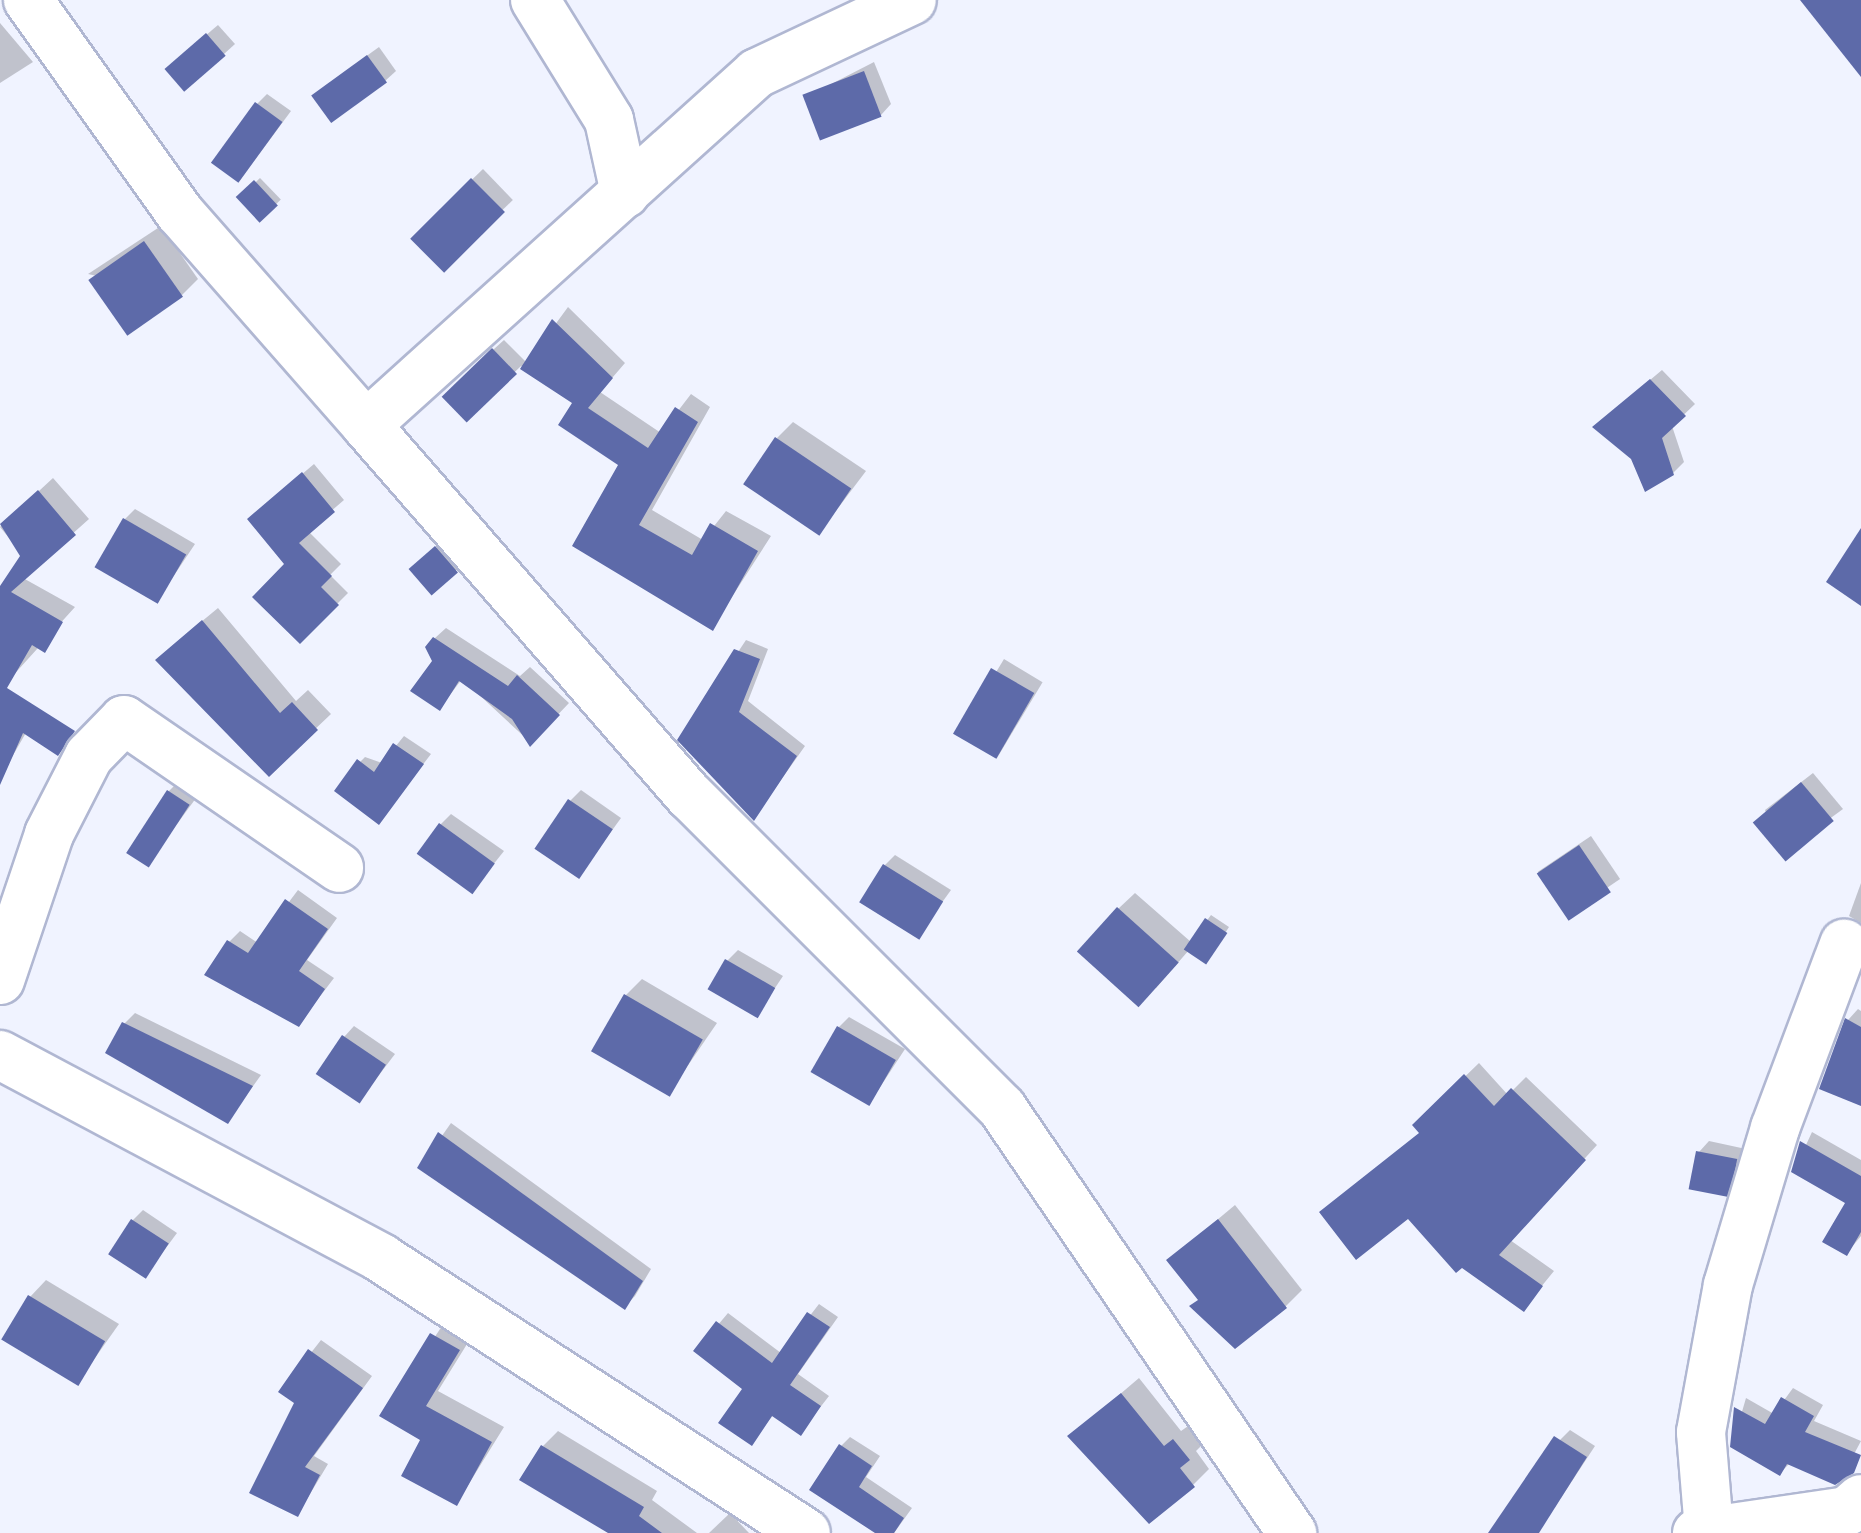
<!DOCTYPE html>
<html>
<head>
<meta charset="utf-8">
<style>
	body { margin:0 }
	#map { position:relative; width:1861px; height:1533px; overflow:hidden; background:#f0f3ff; font-family:"IBM Plex Serif",serif }
	div>[style] { position:absolute }
	[style*='--x'] { left:calc(var(--x)*1px); top:calc(var(--y)*1px); width:calc(var(--w)*1px); rotate:calc(var(--a)*1deg) }
	.shadow>* { inset:0; background:#0003; transform-origin:0 0 }
	.building>* { inset:0; background:#5d6aa9; transform-origin:0 0 }
	.roads { filter:drop-shadow(2px 0 #b0b7d2) drop-shadow(-2px 0 #b0b7d2) drop-shadow(0 2px #b0b7d2) drop-shadow(0 -2px #b0b7d2) }
	.minor>* { height:48px; margin:-24px; padding:0 24px; transform-origin:24px; border-radius:24px; background:#fff }
	span { translate:-50% -50%; white-space:nowrap; text-align:center; line-height:1.15; -webkit-text-stroke:10px #fff; paint-order:stroke }
</style>
</head>
<body>
<div id="map">
	<div class="shadow">
		<i style="clip-path:polygon(0 23px,33px 62px,0 83px)"></i>
		<i style="clip-path:polygon(218px 25px,235px 44px,224px 54px,179px 58px)"></i>
		<i style="clip-path:polygon(379px 47px,396px 71px,385px 81px,325px 86px)"></i>
		<i style="clip-path:polygon(874px 62px,891px 104px,881px 115px,806px 97px)"></i>
		<i style="clip-path:polygon(267px 94px,291px 111px,240px 180px,257px 104px)"></i>
		<i style="left:483px;top:169px;width:43px;height:99px;rotate:46deg"></i>
		<i style="left:260px;top:178px;width:30px;height:28px;rotate:46deg"></i>
		<i style="clip-path:polygon(161px 226px,198px 279px,182px 295px,88px 274px)"></i>
		<i style="clip-path:polygon(568px 307px,625px 363px,600px 392px,661px 433px,691px 394px,710px 407px,652px 510px,703px 540px,726px 511px,771px 536px,712px 628px,575px 545px,621px 464px,576px 402px,521px 366px,466px 419px,454px 385px,504px 340px,527px 363px)"></i>
		<i style="clip-path:polygon(1662px 370px,1695px 404px,1672px 426px,1684px 462px,1673px 473px,1633px 457px,1606px 417px)"></i>
		<i style="clip-path:polygon(793px 422px,866px 471px,820px 532px,777px 438px)"></i>
		<i style="clip-path:polygon(314px 464px,344px 500px,308px 531px,341px 564px,330px 575px,348px 593px,300px 641px,288px 564px,261px 509px)"></i>
		<i style="clip-path:polygon(53px 478px,89px 519px,23px 578px,75px 607px,9px 680px,0 674px,0 595px,23px 555px,0 527px)"></i>
		<i style="clip-path:polygon(135px 509px,195px 544px,157px 601px,125px 519px)"></i>
		<i style="left:447px;top:538px;width:30px;height:47px;rotate:48deg"></i>
		<i style="clip-path:polygon(218px 608px,296px 701px,308px 690px,331px 714px,269px 773px,172px 646px)"></i>
		<i style="clip-path:polygon(446px 628px,520px 676px,530px 667px,569px 703px,531px 743px,462px 679px,440px 708px,435px 638px)"></i>
		<i style="clip-path:polygon(746px 640px,768px 649px,748px 701px,805px 746px,754px 818px,680px 739px)"></i>
		<i style="left:1004px;top:659px;width:45px;height:89px;rotate:31deg"></i>
		<i style="clip-path:polygon(0 710px,31px 724px,8px 764px,0 760px)"></i>
		<i style="clip-path:polygon(404px 736px,431px 754px,379px 822px,356px 766px,365px 757px,382px 763px)"></i>
		<i style="clip-path:polygon(1813px 773px,1843px 809px,1783px 853px,1765px 810px)"></i>
		<i style="clip-path:polygon(179px 781px,199px 794px,147px 865px,169px 791px)"></i>
		<i style="clip-path:polygon(581px 790px,621px 818px,579px 876px,570px 801px)"></i>
		<i style="clip-path:polygon(451px 814px,504px 851px,473px 890px,440px 825px)"></i>
		<i style="left:1591px;top:836px;width:52px;height:64px;rotate:56deg"></i>
		<i style="clip-path:polygon(895px 855px,951px 890px,917px 937px,885px 865px)"></i>
		<i style="clip-path:polygon(1861px 883px,1861px 923px,1849px 916px)"></i>
		<i style="clip-path:polygon(298px 890px,337px 918px,307px 960px,334px 978px,299px 1024px,229px 942px,240px 931px,258px 943px)"></i>
		<i style="clip-path:polygon(1135px 893px,1191px 942px,1211px 915px,1229px 927px,1210px 956px,1189px 950px,1156px 988px,1118px 909px)"></i>
		<i style="clip-path:polygon(738px 950px,783px 976px,757px 1015px,727px 961px)"></i>
		<i style="clip-path:polygon(642px 979px,717px 1023px,669px 1093px,626px 995px)"></i>
		<i style="clip-path:polygon(1858px 1009px,1861px 1011px,1861px 1103px,1848px 1020px)"></i>
		<i style="clip-path:polygon(135px 1013px,261px 1075px,228px 1121px,124px 1024px)"></i>
		<i style="clip-path:polygon(849px 1017px,905px 1049px,869px 1104px,839px 1027px)"></i>
		<i style="clip-path:polygon(354px 1026px,395px 1054px,360px 1100px,344px 1037px)"></i>
		<i style="clip-path:polygon(1479px 1063px,1508px 1095px,1526px 1077px,1597px 1145px,1510px 1240px,1554px 1271px,1523px 1309px,1415px 1125px)"></i>
		<i style="clip-path:polygon(451px 1123px,651px 1269px,635px 1296px,625px 1306px,420px 1167px)"></i>
		<i style="clip-path:polygon(1812px 1132px,1861px 1160px,1861px 1236px,1847px 1253px,1848px 1202px,1794px 1171px)"></i>
		<i style="clip-path:polygon(1709px 1141px,1746px 1149px,1725px 1194px,1699px 1152px)"></i>
		<i style="clip-path:polygon(1235px 1205px,1302px 1290px,1285px 1307px,1200px 1299px,1169px 1260px)"></i>
		<i style="clip-path:polygon(143px 1210px,177px 1233px,145px 1276px,133px 1220px)"></i>
		<i style="clip-path:polygon(46px 1280px,119px 1324px,78px 1382px,30px 1297px)"></i>
		<i style="clip-path:polygon(819px 1304px,838px 1317px,798px 1374px,829px 1396px,801px 1432px,774px 1414px,751px 1443px,745px 1388px,696px 1351px,728px 1313px,781px 1353px)"></i>
		<i style="clip-path:polygon(446px 1320px,472px 1336px,438px 1391px,504px 1427px,457px 1503px,423px 1440px,383px 1415px)"></i>
		<i style="clip-path:polygon(321px 1340px,372px 1376px,314px 1456px,328px 1464px,298px 1514px,297px 1403px,281px 1391px)"></i>
		<i style="clip-path:polygon(1139px 1378px,1181px 1431px,1191px 1424px,1205px 1442px,1196px 1451px,1209px 1469px,1193px 1485px,1071px 1436px)"></i>
		<i style="clip-path:polygon(1793px 1388px,1823px 1405px,1814px 1421px,1861px 1441px,1845px 1471px,1790px 1463px,1780px 1473px,1732px 1446px,1746px 1398px,1774px 1414px)"></i>
		<i style="clip-path:polygon(1570px 1430px,1595px 1446px,1547px 1519px,1560px 1440px)"></i>
		<i style="clip-path:polygon(558px 1431px,657px 1491px,652px 1500px,697px 1533px,612px 1533px,543px 1446px)"></i>
		<i style="clip-path:polygon(850px 1437px,880px 1456px,866px 1477px,912px 1508px,894px 1533px,879px 1533px,841px 1446px)"></i>
		<i style="clip-path:polygon(730px 1513px,749px 1533px,709px 1533px)"></i>
	</div>
	<div class="building">
		<i style="clip-path:polygon(1800px 0,1861px 0,1861px 77px)"></i>
		<i style="left:206px;top:33px;width:30px;height:55px;rotate:49deg"></i>
		<i style="left:367px;top:55px;width:34px;height:69px;rotate:54deg"></i>
		<i style="left:864px;top:71px;width:49px;height:66px;rotate:69deg"></i>
		<i style="left:255px;top:102px;width:34px;height:75px;rotate:36deg"></i>
		<i style="left:471px;top:178px;width:48px;height:86px;rotate:45deg"></i>
		<i style="left:254px;top:180px;width:35px;height:25px;rotate:47deg"></i>
		<i style="left:144px;top:241px;width:68px;height:68px;rotate:55deg"></i>
		<i style="clip-path:polygon(552px 319px,613px 378px,588px 408px,648px 448px,675px 407px,698px 422px,639px 525px,692px 555px,710px 523px,758px 551px,713px 631px,572px 546px,618px 465px,558px 425px,572px 403px,520px 369px)"></i>
		<i style="left:492px;top:348px;width:36px;height:70px;rotate:46deg"></i>
		<i style="clip-path:polygon(1650px 379px,1686px 416px,1662px 438px,1674px 475px,1645px 492px,1631px 459px,1592px 427px)"></i>
		<i style="left:775px;top:437px;width:92px;height:57px;rotate:34deg"></i>
		<i style="clip-path:polygon(302px 472px,335px 512px,299px 543px,332px 576px,321px 587px,339px 605px,300px 644px,252px 597px,284px 564px,247px 519px)"></i>
		<i style="clip-path:polygon(38px 490px,76px 535px,11px 592px,63px 622px,45px 653px,32px 645px,7px 688px,75px 731px,58px 756px,23px 733px,0 785px,0 586px,20px 556px,0 524px)"></i>
		<i style="left:123px;top:518px;width:73px;height:57px;rotate:30deg"></i>
		<i style="clip-path:polygon(1861px 528px,1861px 606px,1826px 582px)"></i>
		<i style="left:435px;top:546px;width:35px;height:35px;rotate:49deg"></i>
		<i style="clip-path:polygon(202px 620px,280px 713px,292px 702px,318px 730px,269px 777px,155px 660px)"></i>
		<i style="clip-path:polygon(433px 637px,508px 686px,517px 675px,560px 715px,530px 747px,512px 719px,459px 681px,440px 711px,410px 691px,432px 661px,425px 647px)"></i>
		<i style="clip-path:polygon(734px 649px,760px 659px,739px 712px,797px 756px,754px 821px,677px 740px)"></i>
		<i style="left:991px;top:668px;width:50px;height:76px;rotate:30deg"></i>
		<i style="clip-path:polygon(393px 743px,424px 764px,379px 825px,334px 791px,357px 759px,374px 772px)"></i>
		<i style="left:1801px;top:782px;width:51px;height:63px;rotate:50deg"></i>
		<i style="left:167px;top:790px;width:27px;height:75px;rotate:33deg"></i>
		<i style="left:568px;top:799px;width:54px;height:60px;rotate:34deg"></i>
		<i style="left:439px;top:823px;width:69px;height:38px;rotate:36deg"></i>
		<i style="left:1579px;top:845px;width:57px;height:51px;rotate:56deg"></i>
		<i style="left:883px;top:864px;width:71px;height:45px;rotate:32deg"></i>
		<i style="clip-path:polygon(285px 899px,328px 929px,299px 971px,325px 989px,299px 1027px,204px 975px,227px 940px,248px 953px)"></i>
		<i style="left:1117px;top:907px;width:83px;height:60px;rotate:42deg"></i>
		<i style="left:1205px;top:918px;width:27px;height:38px;rotate:34deg"></i>
		<i style="left:725px;top:959px;width:58px;height:35px;rotate:30deg"></i>
		<i style="left:624px;top:994px;width:91px;height:66px;rotate:30deg"></i>
		<i style="clip-path:polygon(1845px 1018px,1861px 1027px,1861px 1106px,1819px 1089px)"></i>
		<i style="clip-path:polygon(122px 1022px,253px 1086px,228px 1124px,105px 1053px)"></i>
		<i style="left:837px;top:1026px;width:68px;height:53px;rotate:30deg"></i>
		<i style="left:342px;top:1035px;width:53px;height:47px;rotate:34deg"></i>
		<i style="clip-path:polygon(1464px 1074px,1494px 1106px,1511px 1088px,1586px 1160px,1499px 1255px,1543px 1286px,1524px 1312px,1462px 1268px,1456px 1273px,1408px 1219px,1356px 1260px,1319px 1212px,1419px 1133px,1412px 1125px)"></i>
		<i style="clip-path:polygon(438px 1132px,643px 1281px,625px 1310px,417px 1168px)"></i>
		<i style="clip-path:polygon(1800px 1141px,1861px 1176px,1861px 1232px,1847px 1256px,1822px 1242px,1845px 1203px,1791px 1172px)"></i>
		<i style="left:1696px;top:1151px;width:42px;height:39px;rotate:11deg"></i>
		<i style="left:131px;top:1219px;width:45px;height:42px;rotate:33deg"></i>
		<i style="clip-path:polygon(1218px 1219px,1287px 1308px,1235px 1349px,1189px 1306px,1198px 1300px,1166px 1260px)"></i>
		<i style="left:28px;top:1295px;width:90px;height:52px;rotate:31deg"></i>
		<i style="clip-path:polygon(807px 1312px,830px 1327px,790px 1385px,821px 1406px,801px 1436px,772px 1416px,752px 1446px,718px 1423px,742px 1389px,693px 1351px,716px 1321px,772px 1363px)"></i>
		<i style="clip-path:polygon(430px 1333px,460px 1350px,426px 1406px,492px 1442px,457px 1506px,401px 1476px,420px 1440px,379px 1416px)"></i>
		<i style="clip-path:polygon(308px 1349px,363px 1388px,305px 1467px,320px 1475px,298px 1517px,249px 1493px,294px 1403px,278px 1392px)"></i>
		<i style="clip-path:polygon(1121px 1393px,1164px 1446px,1173px 1439px,1190px 1460px,1180px 1468px,1195px 1487px,1149px 1524px,1067px 1436px)"></i>
		<i style="clip-path:polygon(1781px 1397px,1814px 1416px,1805px 1432px,1861px 1455px,1854px 1473px,1835px 1485px,1787px 1464px,1780px 1476px,1730px 1447px,1734px 1407px,1765px 1424px)"></i>
		<i style="clip-path:polygon(1554px 1436px,1587px 1457px,1539px 1533px,1488px 1533px)"></i>
		<i style="clip-path:polygon(839px 1444px,872px 1466px,859px 1487px,904px 1518px,894px 1533px,875px 1533px,809px 1490px)"></i>
		<i style="clip-path:polygon(541px 1445px,644px 1507px,639px 1516px,662px 1533px,608px 1533px,519px 1480px)"></i>
	</div>
	<div class="roads">
		<div class="minor">
			<i style="--x:28;--y:0;--w:262;--a:54.5"></i>
			<i style="--x:180;--y:213;--w:282;--a:48.7"></i>
			<i style="--x:366;--y:425;--w:526;--a:-42"></i>
			<i style="--x:757;--y:73;--w:171;--a:-25.2"></i>
			<i style="--x:535;--y:0;--w:141;--a:58.3"></i>
			<i style="--x:609;--y:120;--w:75;--a:77.6"></i>
			<i style="--x:366;--y:425;--w:493;--a:48.9"></i>
			<i style="--x:690;--y:796;--w:441;--a:45"></i>
			<i style="--x:1002;--y:1108;--w:515;--a:55.69"></i>
			<i style="--x:0;--y:980;--w:154;--a:-71.4"></i>
			<i style="--x:49;--y:834;--w:88;--a:-62.9"></i>
			<i style="--x:89;--y:756;--w:50;--a:-45.8"></i>
			<i style="--x:124;--y:720;--w:261;--a:34.5"></i>
			<i style="--x:0;--y:1055;--w:432;--a:28"></i>
			<i style="--x:381;--y:1258;--w:506;--a:32.91"></i>
			<i style="--x:1709;--y:1530;--w:98;--a:-94.7"></i>
			<i style="--x:1701;--y:1432;--w:149;--a:-79.6"></i>
			<i style="--x:1728;--y:1285;--w:164;--a:-73.3"></i>
			<i style="--x:1775;--y:1128;--w:197;--a:-69.4"></i>
			<i style="--x:1697;--y:1533;--w:152;--a:-8.3"></i>
			<i style="--x:1847;--y:1511;--w:18;--a:-41"></i>
		</div>
	</div>
</div>
</body>
</html>
